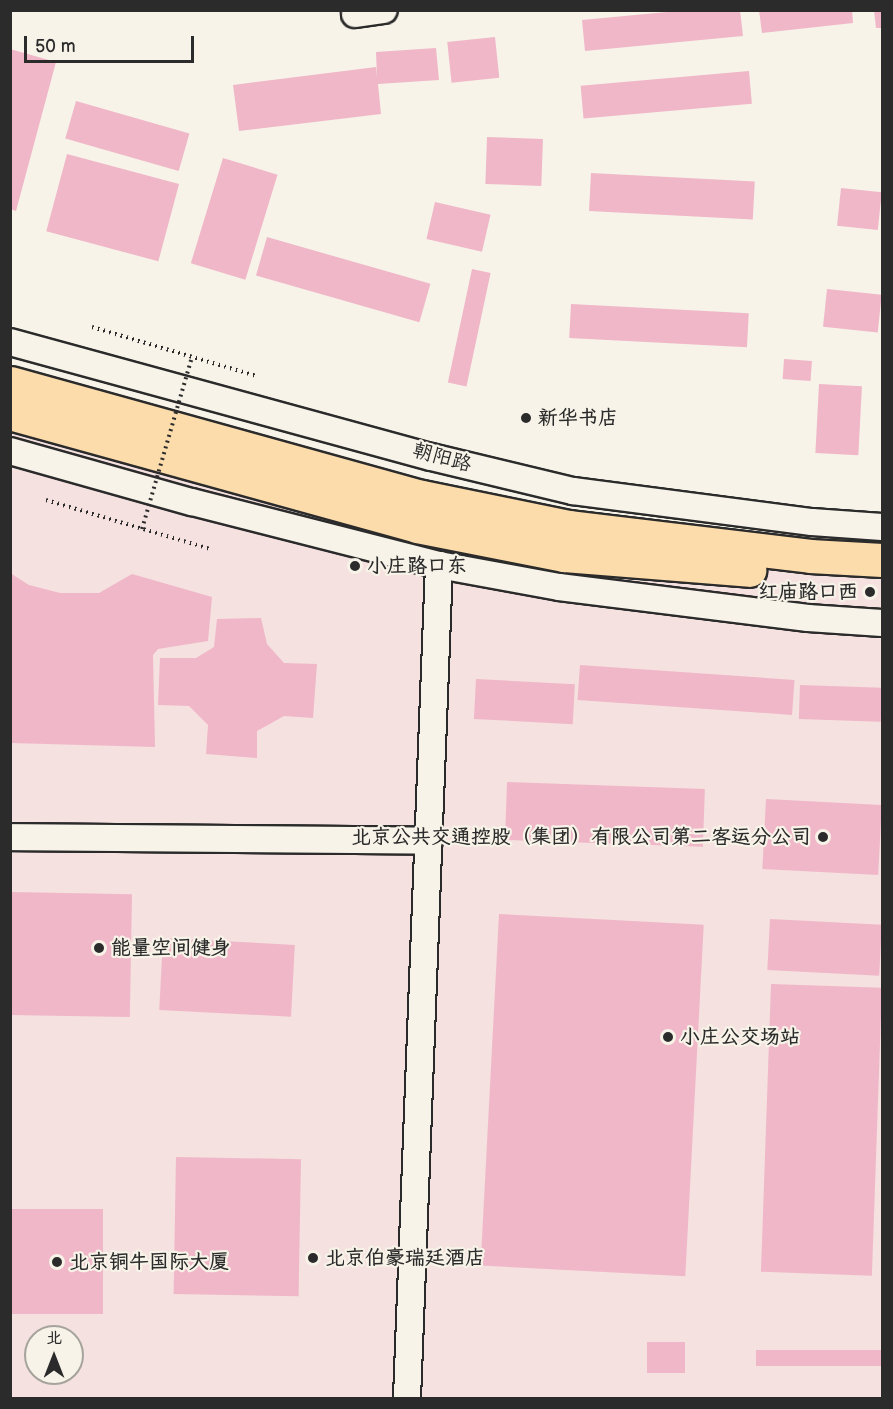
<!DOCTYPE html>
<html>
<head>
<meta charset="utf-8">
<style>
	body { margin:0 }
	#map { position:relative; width:893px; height:1409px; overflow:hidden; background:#f7f3e8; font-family:"Balsamiq Sans","LXGW WenKai TC",sans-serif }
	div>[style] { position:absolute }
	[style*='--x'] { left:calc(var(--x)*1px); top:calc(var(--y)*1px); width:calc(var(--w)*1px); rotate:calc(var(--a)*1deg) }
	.built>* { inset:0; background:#f5e1df }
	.building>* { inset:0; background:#f0b7c9; transform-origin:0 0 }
	.path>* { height:4px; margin-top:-2px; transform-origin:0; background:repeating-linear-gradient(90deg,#2b2b2b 0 1.5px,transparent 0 6px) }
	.roads { filter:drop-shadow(2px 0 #2b2b2b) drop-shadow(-2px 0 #2b2b2b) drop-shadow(0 2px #2b2b2b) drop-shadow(0 -2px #2b2b2b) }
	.minor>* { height:26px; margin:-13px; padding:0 13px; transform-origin:13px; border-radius:13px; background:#f7f3e8 }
	.highway>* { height:33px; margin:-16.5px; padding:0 16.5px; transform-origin:16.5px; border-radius:16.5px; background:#fddcac }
	.path-bridge>* { height:4px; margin-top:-2px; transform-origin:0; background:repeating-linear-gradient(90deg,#2b2b2b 0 1.5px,transparent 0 6px) }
	.dots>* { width:16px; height:16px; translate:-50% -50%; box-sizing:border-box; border:3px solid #f7f3e8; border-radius:50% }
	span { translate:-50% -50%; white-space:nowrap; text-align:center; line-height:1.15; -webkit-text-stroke:4.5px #f7f3e8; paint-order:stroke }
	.poi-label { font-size:20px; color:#2b2b2b; font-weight:700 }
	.left { translate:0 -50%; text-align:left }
	.right { translate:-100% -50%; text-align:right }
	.street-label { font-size:20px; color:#2b2b2b }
	.frame { position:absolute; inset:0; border:12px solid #2b2b2b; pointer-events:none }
	.north { position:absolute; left:24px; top:1325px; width:60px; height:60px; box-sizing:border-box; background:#f7f3e8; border:2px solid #a5a39c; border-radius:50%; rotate:0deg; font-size:16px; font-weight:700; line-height:24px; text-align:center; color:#2b2b2b }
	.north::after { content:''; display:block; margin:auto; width:21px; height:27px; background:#2b2b2b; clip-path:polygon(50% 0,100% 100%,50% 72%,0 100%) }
	.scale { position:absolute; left:24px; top:36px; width:170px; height:27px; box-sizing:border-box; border:3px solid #2b2b2b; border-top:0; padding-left:8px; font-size:18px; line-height:21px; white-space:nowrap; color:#2b2b2b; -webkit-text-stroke:4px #f7f3e8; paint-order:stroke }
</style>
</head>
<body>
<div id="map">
	<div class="built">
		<i style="clip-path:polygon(evenodd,10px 386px,456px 516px,882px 556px,882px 1398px,11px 1398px,10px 386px,36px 1337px,72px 1337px,72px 1373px,36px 1373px,36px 1337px)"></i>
	</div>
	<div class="building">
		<i style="clip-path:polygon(688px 10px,740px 10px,743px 36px,585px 51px,582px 20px)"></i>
		<i style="clip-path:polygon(759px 10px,852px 10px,853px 23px,762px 33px)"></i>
		<i style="clip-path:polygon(874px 10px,882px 10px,882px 28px,876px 28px)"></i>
		<i style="left:495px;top:37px;width:41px;height:48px;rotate:84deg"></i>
		<i style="clip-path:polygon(436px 48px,439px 80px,378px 84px,381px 114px,239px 131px,233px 85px,376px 67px,377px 78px,376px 52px)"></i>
		<i style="clip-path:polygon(10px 49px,56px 62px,16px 211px,10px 209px)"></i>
		<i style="left:749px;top:71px;width:33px;height:169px;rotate:85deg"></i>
		<i style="left:76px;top:101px;width:118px;height:39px;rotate:16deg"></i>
		<i style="left:487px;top:137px;width:56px;height:47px;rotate:2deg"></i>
		<i style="left:67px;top:154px;width:116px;height:80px;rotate:15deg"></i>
		<i style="left:223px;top:158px;width:57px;height:110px;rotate:17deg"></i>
		<i style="left:591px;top:173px;width:164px;height:38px;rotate:3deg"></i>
		<i style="left:841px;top:188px;width:41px;height:38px;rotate:6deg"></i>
		<i style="left:435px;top:202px;width:57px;height:38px;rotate:13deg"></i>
		<i style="left:267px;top:237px;width:170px;height:40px;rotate:16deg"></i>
		<i style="left:472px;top:269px;width:19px;height:116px;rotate:12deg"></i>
		<i style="left:827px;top:289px;width:55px;height:38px;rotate:6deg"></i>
		<i style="left:571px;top:304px;width:178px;height:34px;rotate:3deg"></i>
		<i style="left:784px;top:359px;width:28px;height:20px;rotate:4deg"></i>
		<i style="left:819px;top:384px;width:43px;height:69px;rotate:3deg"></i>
		<i style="clip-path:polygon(10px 573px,29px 585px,60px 593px,99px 593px,132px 574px,212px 597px,208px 641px,158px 649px,153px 655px,155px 747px,10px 743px)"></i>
		<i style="clip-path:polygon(261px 618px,267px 644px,284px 663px,317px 664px,313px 718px,284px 716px,257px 731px,257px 758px,206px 754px,208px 725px,189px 706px,158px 705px,160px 658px,196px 658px,214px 647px,217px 619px)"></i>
		<i style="left:580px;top:665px;width:215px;height:35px;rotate:4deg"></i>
		<i style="left:476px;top:679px;width:99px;height:40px;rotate:3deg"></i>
		<i style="left:800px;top:685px;width:82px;height:34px;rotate:2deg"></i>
		<i style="left:507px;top:782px;width:198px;height:58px;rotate:2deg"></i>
		<i style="left:766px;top:799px;width:116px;height:70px;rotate:3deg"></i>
		<i style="left:10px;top:892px;width:122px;height:123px;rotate:1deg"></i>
		<i style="left:499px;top:914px;width:205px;height:352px;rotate:3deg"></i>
		<i style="left:770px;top:919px;width:112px;height:51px;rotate:3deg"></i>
		<i style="left:163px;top:938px;width:132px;height:72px;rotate:3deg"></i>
		<i style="left:771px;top:984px;width:111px;height:288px;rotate:2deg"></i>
		<i style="left:176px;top:1157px;width:125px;height:137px;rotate:1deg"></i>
		<i style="left:10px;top:1209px;width:93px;height:105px"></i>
		<i style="left:647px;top:1342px;width:38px;height:31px"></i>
		<i style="left:756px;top:1350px;width:126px;height:16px"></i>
	</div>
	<div class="path">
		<i style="--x:92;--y:327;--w:171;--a:16.6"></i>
		<i style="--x:46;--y:500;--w:171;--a:16.6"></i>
	</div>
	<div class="roads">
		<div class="minor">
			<i style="--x:355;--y:14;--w:29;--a:-8"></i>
			<i style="--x:10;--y:342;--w:436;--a:15.3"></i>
			<i style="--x:431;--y:457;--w:146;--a:13.5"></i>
			<i style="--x:573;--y:491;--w:241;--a:7.4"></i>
			<i style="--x:812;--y:522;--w:70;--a:4.1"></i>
			<i style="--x:10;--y:451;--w:189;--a:15.7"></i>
			<i style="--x:192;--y:502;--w:255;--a:14.3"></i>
			<i style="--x:439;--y:565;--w:122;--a:10.4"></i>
			<i style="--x:559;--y:587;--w:251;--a:7.1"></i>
			<i style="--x:808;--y:618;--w:74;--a:3.9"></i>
			<i style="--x:10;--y:837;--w:419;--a:0.5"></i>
			<i style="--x:407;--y:1398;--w:834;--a:-87.8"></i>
		</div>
		<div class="highway">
			<i style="--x:10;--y:383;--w:427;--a:15.5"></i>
			<i style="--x:422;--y:497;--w:149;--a:11.6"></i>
			<i style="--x:568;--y:527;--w:244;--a:6.8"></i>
			<i style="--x:810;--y:556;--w:72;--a:3.2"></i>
			<i style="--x:10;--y:413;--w:422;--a:15.5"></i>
			<i style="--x:417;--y:526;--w:150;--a:11.2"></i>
			<i style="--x:564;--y:555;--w:186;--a:4.6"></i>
		</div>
	</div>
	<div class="path-bridge">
		<i style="--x:142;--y:529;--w:179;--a:-73.8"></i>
	</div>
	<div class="dots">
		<i style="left:526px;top:418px;background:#2b2b2b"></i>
		<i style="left:355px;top:566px;background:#2b2b2b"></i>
		<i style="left:870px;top:592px;background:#2b2b2b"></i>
		<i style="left:823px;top:837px;background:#2b2b2b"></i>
		<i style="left:99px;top:948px;background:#2b2b2b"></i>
		<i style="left:668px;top:1037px;background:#2b2b2b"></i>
		<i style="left:313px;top:1258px;background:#2b2b2b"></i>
		<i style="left:57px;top:1262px;background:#2b2b2b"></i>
	</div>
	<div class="poi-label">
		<span class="left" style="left:538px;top:418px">新华书店</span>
		<span class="left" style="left:367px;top:566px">小庄路口东</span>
		<span class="right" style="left:858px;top:592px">红庙路口西</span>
		<span class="right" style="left:811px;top:837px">北京公共交通控股（集团）有限公司第二客运分公司</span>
		<span class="left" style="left:111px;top:948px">能量空间健身</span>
		<span class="left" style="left:680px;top:1037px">小庄公交场站</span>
		<span class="left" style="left:325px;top:1258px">北京伯豪瑞廷酒店</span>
		<span class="left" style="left:69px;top:1262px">北京铜牛国际大厦</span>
	</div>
	<div class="street-label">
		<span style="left:442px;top:458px;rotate:15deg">朝阳路</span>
	</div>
	<div class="frame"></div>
	<div class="north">北</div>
	<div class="scale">50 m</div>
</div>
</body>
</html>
